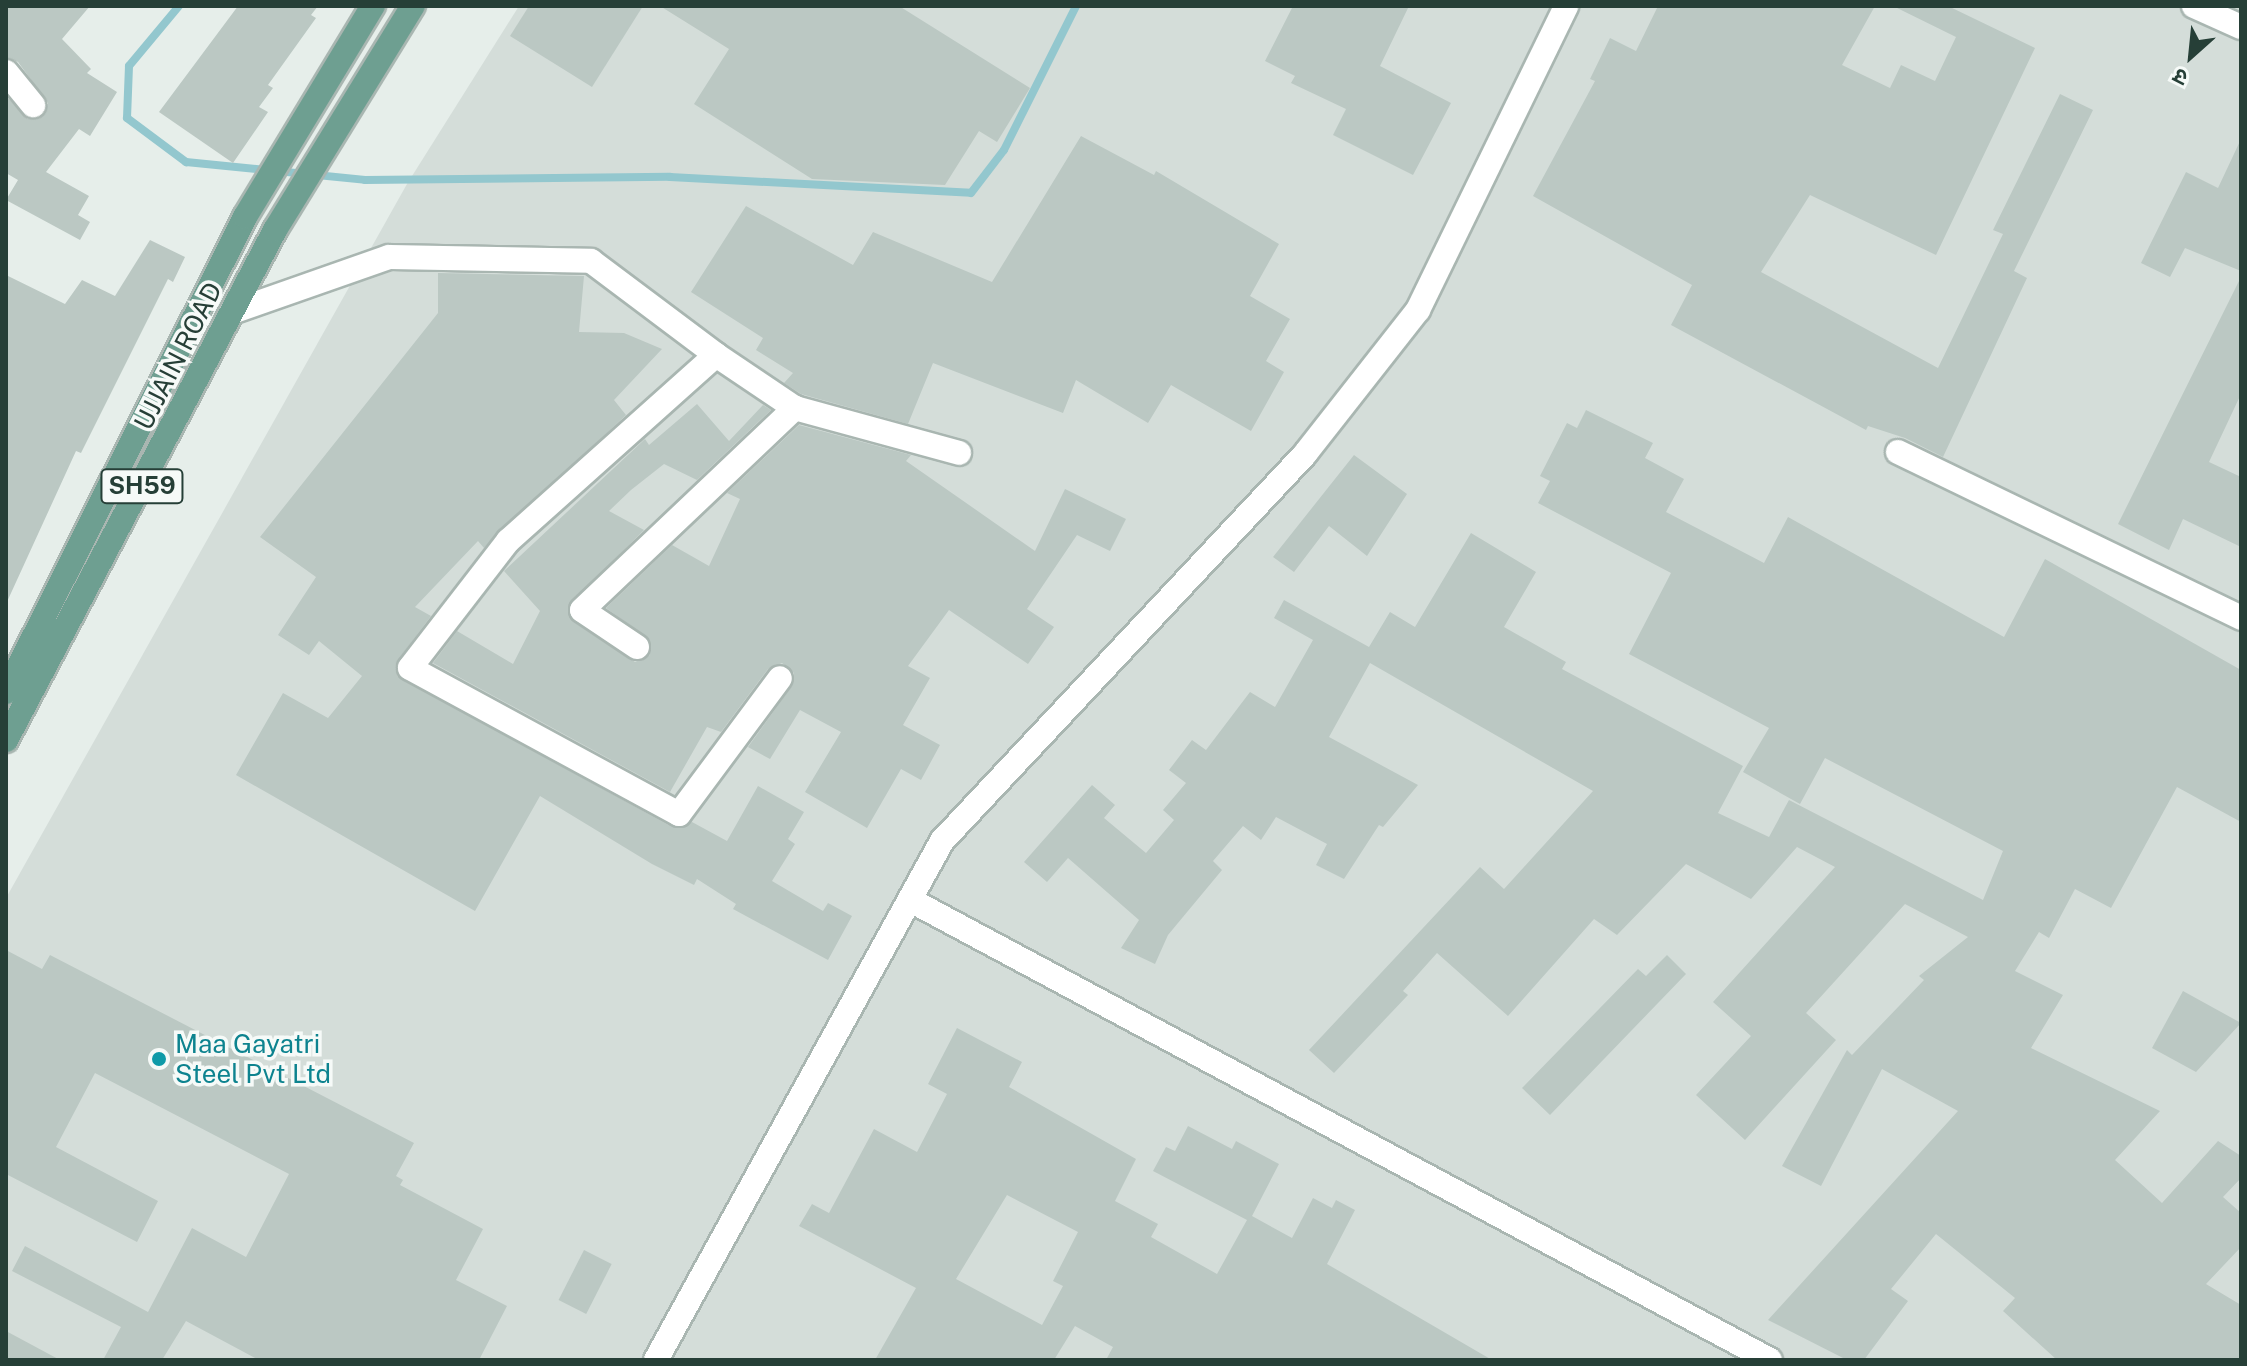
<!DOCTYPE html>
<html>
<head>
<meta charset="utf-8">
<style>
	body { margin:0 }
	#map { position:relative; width:2247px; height:1366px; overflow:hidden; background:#e6eeea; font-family:"Public Sans","Noto Sans Devanagari",sans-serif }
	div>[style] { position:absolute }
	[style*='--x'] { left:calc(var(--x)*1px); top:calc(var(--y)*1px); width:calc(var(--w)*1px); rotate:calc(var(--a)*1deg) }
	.built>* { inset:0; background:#d4ddd9 }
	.stream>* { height:8px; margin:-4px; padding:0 4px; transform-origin:4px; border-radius:4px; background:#93c7ce }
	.building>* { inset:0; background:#bbc8c3; transform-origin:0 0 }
	.roads { filter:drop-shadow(2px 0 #a9b6b1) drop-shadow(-2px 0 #a9b6b1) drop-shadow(0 2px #a9b6b1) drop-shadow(0 -2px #a9b6b1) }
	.minor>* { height:24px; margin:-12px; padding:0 12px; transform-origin:12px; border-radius:12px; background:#fff }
	.major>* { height:24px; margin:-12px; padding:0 12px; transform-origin:12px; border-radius:12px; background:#6e9f91 }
	.dots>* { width:22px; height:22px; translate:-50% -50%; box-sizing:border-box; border:4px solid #f6faf8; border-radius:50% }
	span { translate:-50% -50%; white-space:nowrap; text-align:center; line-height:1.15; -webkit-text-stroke:7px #f6faf8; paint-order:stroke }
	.shield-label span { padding:2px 6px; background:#f6faf8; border:2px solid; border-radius:6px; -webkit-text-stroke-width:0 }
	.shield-label { font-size:24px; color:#263f37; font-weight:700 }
	.street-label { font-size:26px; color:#263f37 }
	.culture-label { font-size:26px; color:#0d838f }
	.left { translate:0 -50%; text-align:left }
	.frame { position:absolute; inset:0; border:8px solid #263f37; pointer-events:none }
	.north { position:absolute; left:2151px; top:16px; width:80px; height:80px; -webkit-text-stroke:6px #f6faf8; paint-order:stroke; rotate:207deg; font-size:22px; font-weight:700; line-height:32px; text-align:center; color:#263f37 }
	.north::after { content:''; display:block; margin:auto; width:28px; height:36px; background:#263f37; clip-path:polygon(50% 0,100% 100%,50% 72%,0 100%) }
</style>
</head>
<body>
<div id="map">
	<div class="built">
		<i style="clip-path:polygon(519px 6px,2241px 6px,2241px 1360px,6px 1360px,6px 898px,407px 184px)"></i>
	</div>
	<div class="stream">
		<i style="--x:179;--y:6;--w:78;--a:129.8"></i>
		<i style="--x:129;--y:66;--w:52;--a:92.2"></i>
		<i style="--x:127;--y:118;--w:74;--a:36.7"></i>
		<i style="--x:186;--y:162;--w:180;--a:5.7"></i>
		<i style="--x:365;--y:180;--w:305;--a:-0.6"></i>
		<i style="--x:670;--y:177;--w:301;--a:3"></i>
		<i style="--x:971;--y:193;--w:54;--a:-52.5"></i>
		<i style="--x:1004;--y:150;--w:161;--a:-63.4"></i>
	</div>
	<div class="building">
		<i style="clip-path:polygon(6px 6px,90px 6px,62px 39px,91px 69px,87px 73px,117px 92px,90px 136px,79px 129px,46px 172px,89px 196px,78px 215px,90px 222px,80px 240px,6px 200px,18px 180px,6px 173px,6px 96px,28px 119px,43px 116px,48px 103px,18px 62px,6px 57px)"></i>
		<i style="clip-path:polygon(238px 6px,318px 6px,311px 15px,316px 18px,268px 85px,273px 88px,259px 107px,268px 112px,233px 163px,159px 112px)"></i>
		<i style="clip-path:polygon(529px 6px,643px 6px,592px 87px,510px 36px)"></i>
		<i style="clip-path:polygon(660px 6px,899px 6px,1030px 88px,997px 142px,979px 131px,945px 185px,812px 179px,694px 104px,729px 49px)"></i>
		<i style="clip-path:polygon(1293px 6px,1409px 6px,1380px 66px,1451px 103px,1413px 175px,1333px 135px,1346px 109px,1291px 83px,1295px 76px,1265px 61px)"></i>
		<i style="clip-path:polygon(1658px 6px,1875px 6px,1842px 65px,1890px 88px,1901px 65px,1935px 81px,1956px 37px,1893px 6px,1948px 6px,2035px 48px,1936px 255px,1810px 195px,1761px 272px,1938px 368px,2003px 234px,1993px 230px,2060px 94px,2093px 110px,2014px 271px,2027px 278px,1943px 457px,1905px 438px,1868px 426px,1866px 430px,1671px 325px,1692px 285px,1533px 196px,1595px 81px,1590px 79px,1610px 38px,1636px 51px)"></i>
		<i style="clip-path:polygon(1081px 136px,1154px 175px,1156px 171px,1279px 244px,1250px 296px,1290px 319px,1266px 361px,1284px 372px,1251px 431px,1171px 385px,1148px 423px,1076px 380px,1063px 413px,933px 363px,908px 424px,801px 394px,784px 383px,793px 373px,756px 350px,763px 338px,691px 292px,746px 206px,853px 265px,873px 232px,992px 282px)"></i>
		<i style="clip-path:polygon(2241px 139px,2241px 271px,2185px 248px,2170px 277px,2141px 263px,2186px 172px,2218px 188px)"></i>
		<i style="clip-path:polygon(150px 240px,185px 257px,173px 282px,168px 279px,81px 453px,76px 451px,6px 604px,6px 275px,65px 304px,82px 280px,115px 296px)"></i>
		<i style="clip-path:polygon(438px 273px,584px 276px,579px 332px,624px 333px,662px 349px,614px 400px,626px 415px,484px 548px,478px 541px,415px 607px,431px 616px,398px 660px,397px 676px,672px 827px,692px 822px,727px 841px,758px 786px,804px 812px,788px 839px,795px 844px,772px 881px,823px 911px,828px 903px,852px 916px,828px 960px,733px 909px,736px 904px,697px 879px,694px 885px,652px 864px,540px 796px,475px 911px,236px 775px,283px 693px,328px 718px,362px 676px,319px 641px,309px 655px,278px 635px,316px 577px,260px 537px,438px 313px)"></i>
		<i style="clip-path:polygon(2241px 277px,2241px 394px,2209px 462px,2241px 477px,2241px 547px,2183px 519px,2169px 550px,2118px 524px)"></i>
		<i style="clip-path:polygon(697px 404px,729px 441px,763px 405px,771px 410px,697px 480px,664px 464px,631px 490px,609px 511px,644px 530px,568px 606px,574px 622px,635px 662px,650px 655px,650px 640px,606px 608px,672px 545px,709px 566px,740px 499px,727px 493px,799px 425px,911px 455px,906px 461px,1035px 551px,1065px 489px,1126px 519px,1110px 551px,1077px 535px,1027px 609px,1054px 627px,1028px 664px,949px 610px,908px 666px,930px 678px,903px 725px,940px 745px,921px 780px,901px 769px,867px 828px,805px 792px,841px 732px,800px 710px,770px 759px,748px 747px,792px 686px,794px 673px,782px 663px,768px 669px,721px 732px,707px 727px,670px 792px,433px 663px,457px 631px,513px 664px,540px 611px,504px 571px,645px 439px,649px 445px)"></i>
		<i style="clip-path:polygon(1586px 410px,1653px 443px,1645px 458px,1684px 479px,1666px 512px,1764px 563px,1788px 517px,2004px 637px,2045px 559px,2241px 670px,2241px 822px,2177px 787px,2111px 908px,2075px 889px,2049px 938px,2039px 932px,2015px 971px,2063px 995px,2031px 1048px,2160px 1111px,2115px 1160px,2162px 1203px,2218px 1141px,2241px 1156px,2241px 1178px,2223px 1197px,2241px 1213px,2241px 1247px,2206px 1284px,2241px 1305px,2241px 1360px,2057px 1360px,2003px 1311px,2015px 1298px,1936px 1234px,1891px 1289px,1908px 1301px,1864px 1360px,1847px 1360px,1768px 1320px,1958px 1111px,1882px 1069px,1821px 1186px,1782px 1166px,1847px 1050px,1852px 1055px,1924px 980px,1919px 976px,1968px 937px,1905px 904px,1806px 1013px,1836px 1040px,1745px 1140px,1696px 1095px,1751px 1036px,1713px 1002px,1835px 867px,1797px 847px,1751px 899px,1686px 864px,1617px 935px,1594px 919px,1508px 1016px,1437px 953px,1403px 991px,1408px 995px,1334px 1073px,1309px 1050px,1480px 867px,1504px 889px,1593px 791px,1370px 663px,1329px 737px,1418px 785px,1383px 827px,1379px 825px,1344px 879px,1316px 865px,1327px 844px,1276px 817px,1261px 840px,1243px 826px,1213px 861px,1222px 870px,1168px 935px,1155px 964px,1121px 948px,1139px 920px,1068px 858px,1047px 882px,1024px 862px,1092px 785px,1115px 805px,1104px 818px,1146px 853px,1174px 820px,1163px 810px,1186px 783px,1169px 770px,1192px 740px,1206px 750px,1250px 692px,1275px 707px,1313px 640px,1274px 618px,1284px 600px,1369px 647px,1390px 612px,1415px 627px,1471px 533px,1536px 572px,1504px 627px,1566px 662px,1562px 669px,1743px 766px,1718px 813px,1769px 837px,1789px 800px,1983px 900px,2003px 851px,1825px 758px,1800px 804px,1743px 772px,1769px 728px,1629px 654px,1671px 573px,1538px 503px,1550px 481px,1540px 476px,1567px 423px,1577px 428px)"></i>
		<i style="clip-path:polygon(1354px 455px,1407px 494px,1367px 556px,1329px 526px,1294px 572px,1273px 557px)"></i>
		<i style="clip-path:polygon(6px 950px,42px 969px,50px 955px,414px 1143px,396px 1176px,403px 1180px,400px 1185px,483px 1229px,456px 1280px,507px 1306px,479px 1360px,259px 1360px,186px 1321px,162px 1360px,103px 1360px,121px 1327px,12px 1271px,25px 1246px,148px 1312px,192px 1228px,246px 1257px,289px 1174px,95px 1073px,56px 1147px,158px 1201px,137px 1242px,6px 1174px)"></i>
		<i style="clip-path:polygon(1667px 955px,1686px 974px,1550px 1115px,1522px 1088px,1638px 969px,1646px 976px)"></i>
		<i style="clip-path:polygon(2183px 991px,2241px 1023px,2196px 1072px,2152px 1048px)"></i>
		<i style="clip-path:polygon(evenodd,957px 1028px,1022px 1062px,1009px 1087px,1136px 1159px,1115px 1201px,1158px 1224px,1151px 1237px,1217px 1274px,1247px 1220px,1153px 1171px,1166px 1147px,1175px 1151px,1188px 1126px,1232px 1149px,1236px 1141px,1279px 1164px,1252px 1216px,1292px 1238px,1313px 1198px,1332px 1208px,1336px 1200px,1355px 1210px,1327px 1264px,1492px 1360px,1106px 1360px,1113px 1347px,1075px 1326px,1054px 1360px,875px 1360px,916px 1288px,799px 1226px,812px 1204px,829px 1213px,874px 1129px,917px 1152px,947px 1094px,928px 1084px,957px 1028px,1007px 1195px,1078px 1232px,1053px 1281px,1063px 1286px,1042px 1325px,956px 1279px,1007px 1195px)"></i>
		<i style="left:584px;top:1250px;width:31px;height:56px;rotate:27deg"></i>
		<i style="clip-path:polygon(6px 1331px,60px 1360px,6px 1360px)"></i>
	</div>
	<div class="roads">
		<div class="minor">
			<i style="--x:2194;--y:6;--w:51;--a:24.1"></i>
			<i style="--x:6;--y:72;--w:43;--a:50.7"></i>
			<i style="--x:232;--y:312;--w:166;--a:-19.3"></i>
			<i style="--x:389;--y:257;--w:202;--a:1.1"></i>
			<i style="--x:591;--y:261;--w:156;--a:36.9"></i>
			<i style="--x:716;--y:355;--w:279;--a:138.2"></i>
			<i style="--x:508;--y:541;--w:160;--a:127.7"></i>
			<i style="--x:410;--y:668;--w:306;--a:28.5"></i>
			<i style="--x:679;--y:814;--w:169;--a:-53.4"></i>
			<i style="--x:716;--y:355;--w:95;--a:33.9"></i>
			<i style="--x:795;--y:408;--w:170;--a:15.3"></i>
			<i style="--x:1898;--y:452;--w:381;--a:25.8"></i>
			<i style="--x:637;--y:647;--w:66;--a:-146.1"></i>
			<i style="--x:582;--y:610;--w:294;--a:-43.5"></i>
			<i style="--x:912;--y:901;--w:973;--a:28.15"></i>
			<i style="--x:656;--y:1360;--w:593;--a:-61.14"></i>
			<i style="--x:942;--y:841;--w:531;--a:-46.83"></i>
			<i style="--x:1305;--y:454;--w:183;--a:-51.9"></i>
			<i style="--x:1418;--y:310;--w:338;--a:-64"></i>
		</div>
		<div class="major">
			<i style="--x:6;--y:692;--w:532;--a:-63.29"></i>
			<i style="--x:245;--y:217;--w:247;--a:-58.8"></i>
			<i style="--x:6;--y:740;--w:577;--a:-62.19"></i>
			<i style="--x:275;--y:230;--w:263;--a:-58.4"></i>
		</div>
	</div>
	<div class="dots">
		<i style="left:159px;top:1059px;background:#0f9aa8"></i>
	</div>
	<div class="shield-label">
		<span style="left:142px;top:486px">SH59</span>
	</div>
	<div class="street-label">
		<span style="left:178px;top:356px;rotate:-63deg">UJJAIN ROAD</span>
	</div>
	<div class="culture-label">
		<span class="left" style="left:175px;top:1059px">Maa Gayatri<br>Steel Pvt Ltd</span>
	</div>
	<div class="frame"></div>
	<div class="north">उ</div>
</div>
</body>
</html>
